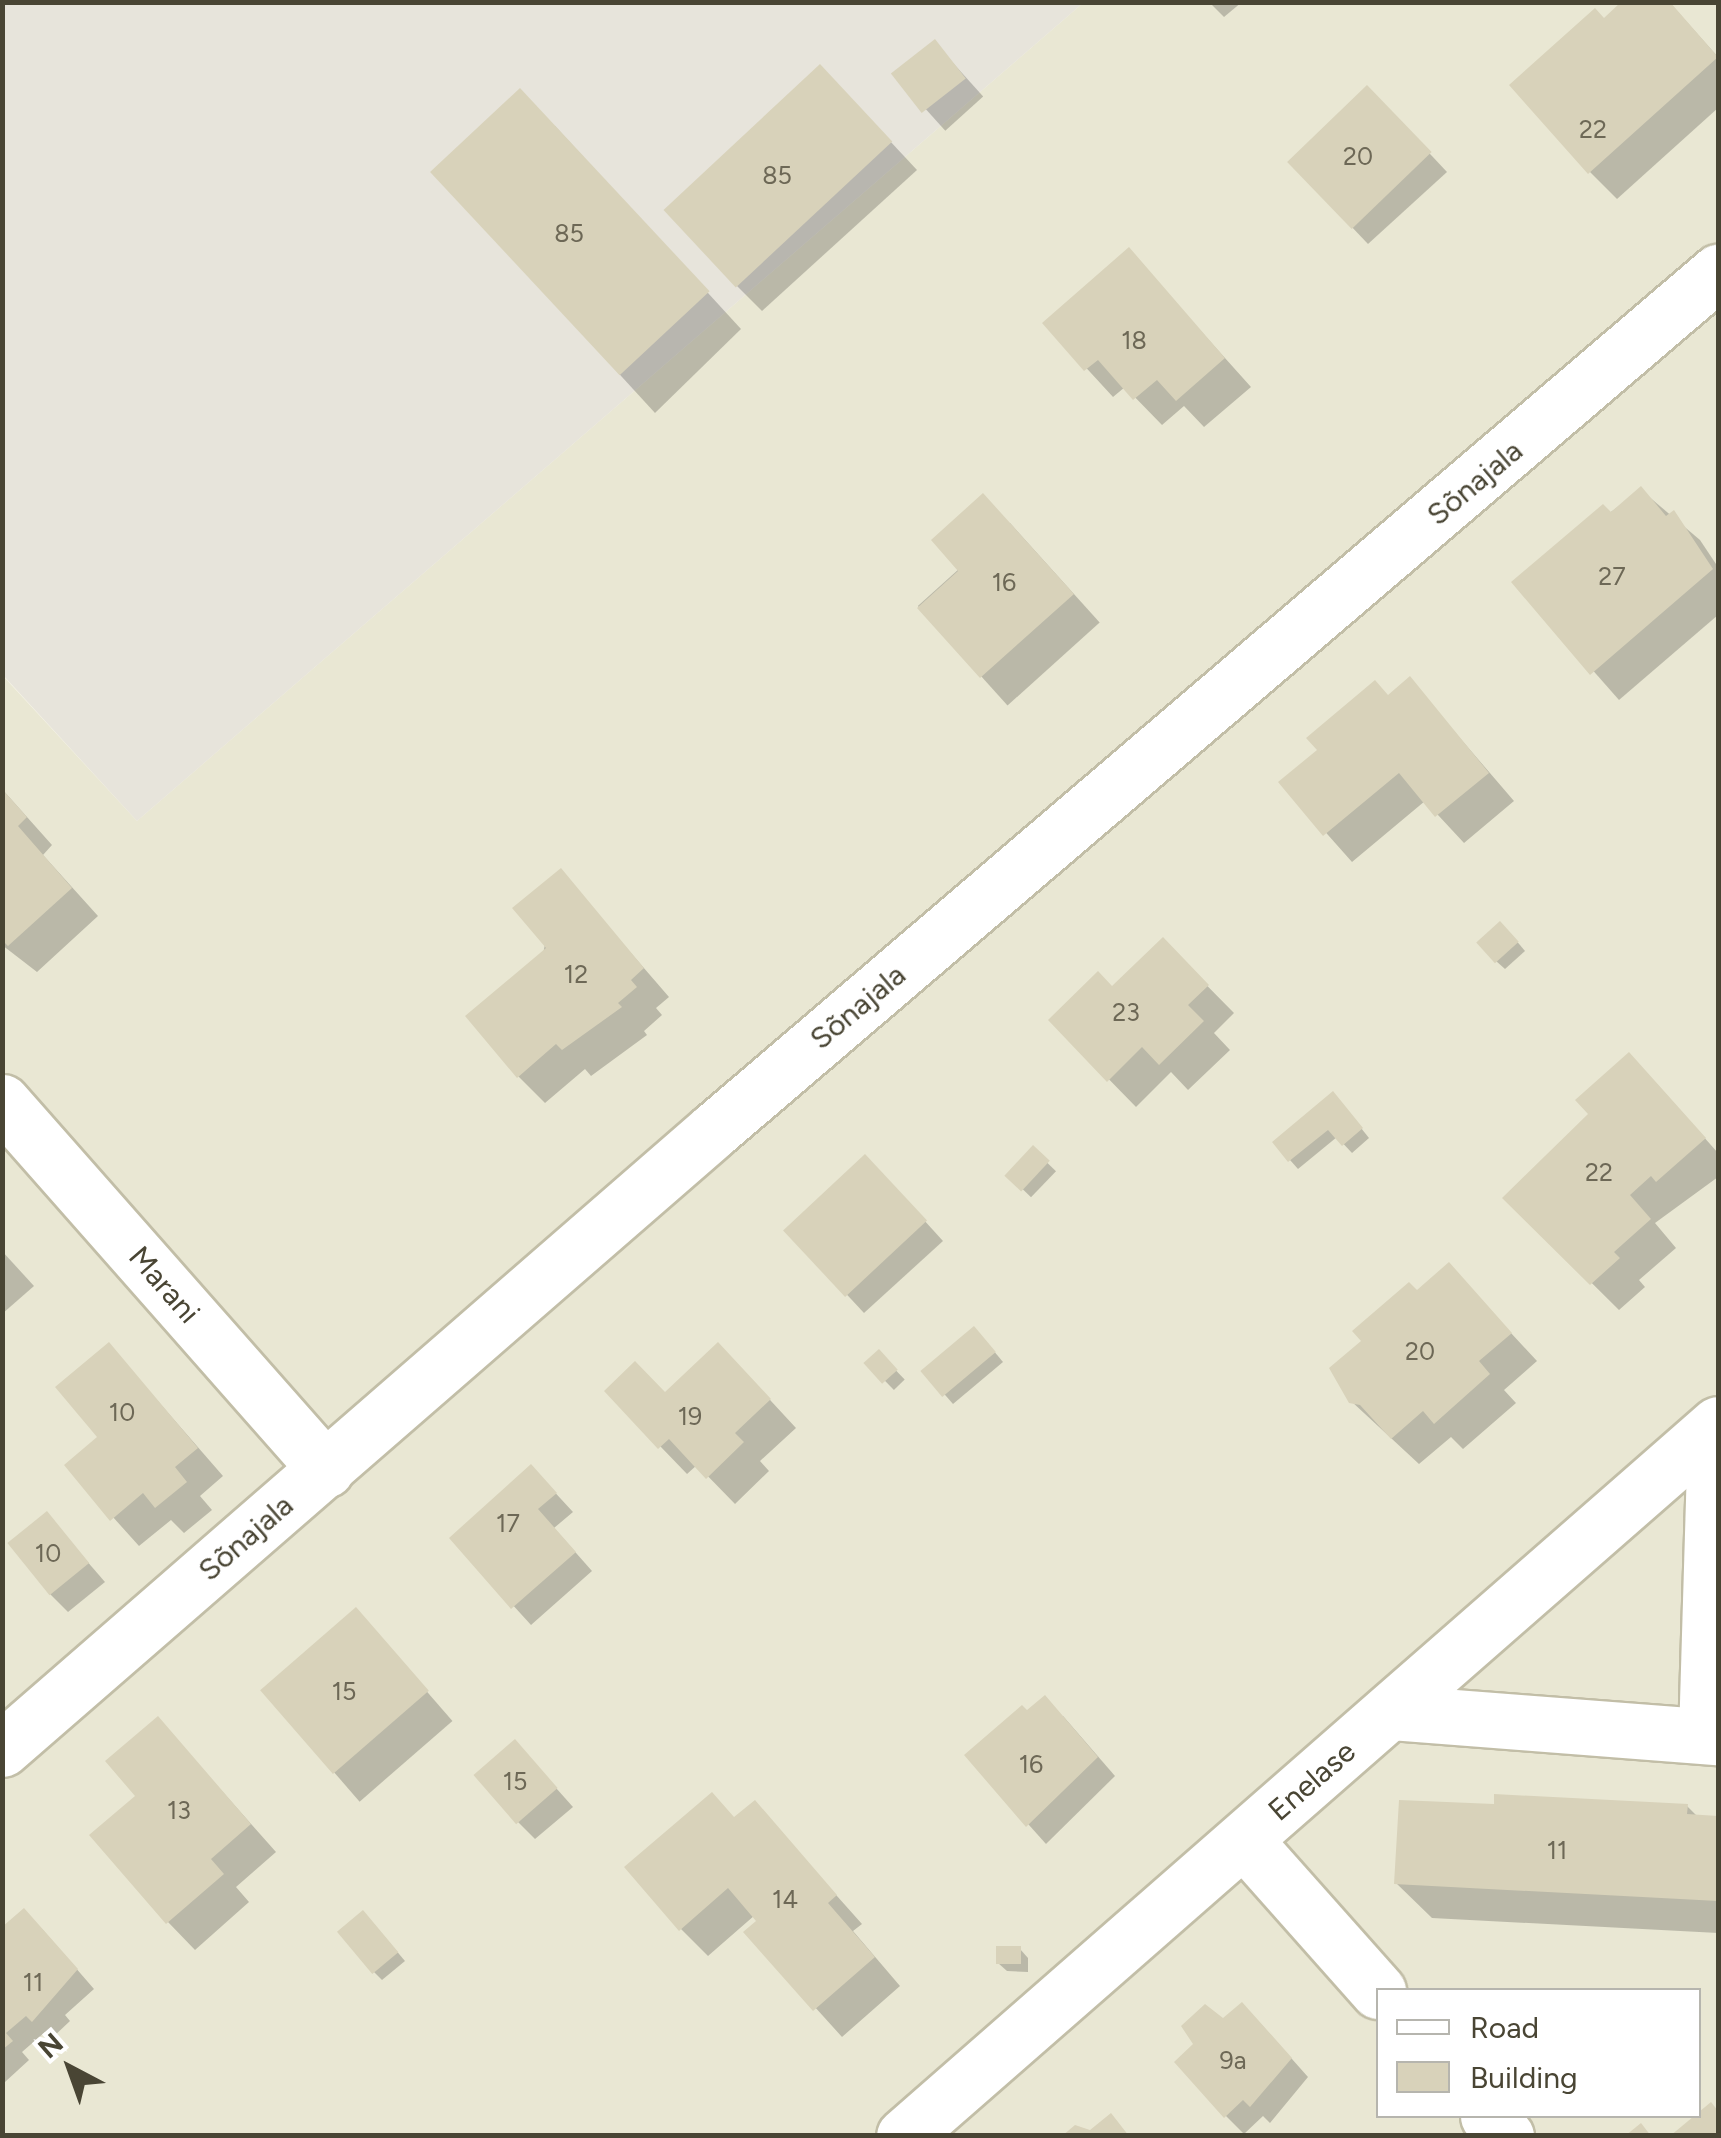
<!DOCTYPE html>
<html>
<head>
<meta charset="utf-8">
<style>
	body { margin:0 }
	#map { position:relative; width:1721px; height:2138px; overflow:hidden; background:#f5f3e6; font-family:Figtree,sans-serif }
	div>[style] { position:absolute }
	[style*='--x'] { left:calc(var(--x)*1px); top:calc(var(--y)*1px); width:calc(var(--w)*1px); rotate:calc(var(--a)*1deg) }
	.residential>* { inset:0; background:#e9e7d3 }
	.industrial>* { inset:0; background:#e7e4db }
	.shadow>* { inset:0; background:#0003; transform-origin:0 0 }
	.building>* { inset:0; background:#d8d2ba; transform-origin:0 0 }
	.roads { filter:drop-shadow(2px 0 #c2bea7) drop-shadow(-2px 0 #c2bea7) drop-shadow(0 2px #c2bea7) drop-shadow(0 -2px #c2bea7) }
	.minor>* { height:55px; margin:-27.5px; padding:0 27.5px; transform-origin:27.5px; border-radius:27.5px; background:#fff }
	span { translate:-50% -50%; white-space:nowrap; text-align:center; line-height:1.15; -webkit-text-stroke:8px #fff; paint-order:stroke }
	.number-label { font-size:25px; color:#6d6856 }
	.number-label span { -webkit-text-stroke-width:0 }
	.street-label { font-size:30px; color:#494534 }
	.frame { position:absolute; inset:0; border:5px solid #494534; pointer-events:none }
	.legend { position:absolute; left:1376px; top:1988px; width:325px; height:130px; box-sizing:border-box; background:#fff; border:2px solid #b6b5ae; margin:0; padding:12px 18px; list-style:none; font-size:30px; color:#494534 }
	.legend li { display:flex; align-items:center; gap:20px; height:50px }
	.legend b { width:50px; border:2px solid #b6b5ae }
	.north { position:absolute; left:20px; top:2018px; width:100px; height:100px; -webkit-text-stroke:8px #fff; paint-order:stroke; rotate:319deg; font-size:28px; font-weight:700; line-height:40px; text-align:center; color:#494534 }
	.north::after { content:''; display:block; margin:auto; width:35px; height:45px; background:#494534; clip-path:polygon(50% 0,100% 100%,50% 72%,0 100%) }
</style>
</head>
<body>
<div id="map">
	<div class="residential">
		<i style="clip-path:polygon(evenodd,1083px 3px,1718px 3px,1718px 2135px,3px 2135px,2px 675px,137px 821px,1083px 3px,1378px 1990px,1698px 1990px,1698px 2116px,1378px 2116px,1378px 1990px)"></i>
	</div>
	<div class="industrial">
		<i style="clip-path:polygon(3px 3px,1083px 3px,137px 821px,3px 675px)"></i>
	</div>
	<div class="shadow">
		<i style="clip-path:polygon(1209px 2px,1242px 2px,1224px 17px)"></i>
		<i style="clip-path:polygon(1669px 2px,1718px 57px,1718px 108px,1617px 199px,1590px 172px,1605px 21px)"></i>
		<i style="left:935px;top:43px;width:72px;height:51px;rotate:48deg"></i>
		<i style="clip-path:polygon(847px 95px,917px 170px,762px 311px,735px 284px)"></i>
		<i style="clip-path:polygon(1385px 106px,1447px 172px,1368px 244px,1289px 161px)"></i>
		<i style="clip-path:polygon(555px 126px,741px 329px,655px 413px,435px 173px)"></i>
		<i style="clip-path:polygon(1129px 251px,1251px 387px,1204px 427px,1184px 406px,1162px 425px,1125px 387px,1113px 397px,1045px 323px)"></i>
		<i style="clip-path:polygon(1641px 490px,1700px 540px,1718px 567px,1718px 615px,1619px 700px,1515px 582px)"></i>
		<i style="left:1010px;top:523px;width:134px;height:124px;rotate:48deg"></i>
		<i style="clip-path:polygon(1410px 680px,1514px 801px,1464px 843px,1425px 801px,1352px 862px,1281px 782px)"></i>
		<i style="clip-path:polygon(2px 789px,52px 845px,43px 855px,98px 916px,37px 972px,2px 945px)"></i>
		<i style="clip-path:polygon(560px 871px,669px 997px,656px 1008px,662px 1015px,644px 1031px,647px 1035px,591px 1076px,585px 1069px,545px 1103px,518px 1076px)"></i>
		<i style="clip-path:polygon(1509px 932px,1525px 951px,1505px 969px,1496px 961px)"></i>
		<i style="clip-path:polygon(1163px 941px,1234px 1013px,1214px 1033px,1230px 1050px,1188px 1090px,1171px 1072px,1136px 1107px,1051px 1020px,1112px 989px)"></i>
		<i style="clip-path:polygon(1656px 1083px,1718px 1153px,1718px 1177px,1655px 1223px,1676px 1248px,1639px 1280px,1645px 1287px,1619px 1310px,1506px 1198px,1591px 1114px)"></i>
		<i style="clip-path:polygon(1341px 1103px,1369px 1138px,1352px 1153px,1337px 1137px,1298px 1169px,1290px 1160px)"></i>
		<i style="left:1033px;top:1149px;width:32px;height:36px;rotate:44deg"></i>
		<i style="clip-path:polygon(883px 1175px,943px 1241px,864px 1313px,786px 1229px)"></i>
		<i style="clip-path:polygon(2px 1251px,34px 1286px,2px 1314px)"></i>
		<i style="clip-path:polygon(1449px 1266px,1537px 1361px,1504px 1390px,1516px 1403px,1463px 1449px,1451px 1437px,1419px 1464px,1351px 1401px,1417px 1294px)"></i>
		<i style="clip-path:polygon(983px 1338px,1003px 1362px,953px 1404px,925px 1372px)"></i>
		<i style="clip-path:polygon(109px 1345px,223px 1476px,200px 1496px,212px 1510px,184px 1533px,171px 1520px,139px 1546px,67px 1466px,101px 1437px)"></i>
		<i style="left:879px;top:1353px;width:37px;height:15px;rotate:46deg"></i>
		<i style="clip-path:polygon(745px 1373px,796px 1428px,760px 1461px,769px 1471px,735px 1504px,697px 1465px,687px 1474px,607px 1391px,666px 1395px)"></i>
		<i style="clip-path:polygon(549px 1486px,573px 1512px,554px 1528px,592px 1571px,531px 1625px,452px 1538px)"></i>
		<i style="clip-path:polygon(47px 1515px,105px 1582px,68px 1612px,50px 1594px)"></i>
		<i style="left:356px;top:1610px;width:147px;height:123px;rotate:49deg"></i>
		<i style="clip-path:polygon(1027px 1713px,1063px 1716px,1115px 1776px,1046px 1844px,967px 1756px)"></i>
		<i style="clip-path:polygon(158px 1719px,276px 1852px,236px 1887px,249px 1902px,195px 1950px,168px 1922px,139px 1796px)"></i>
		<i style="clip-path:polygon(515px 1742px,573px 1807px,535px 1839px,517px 1821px)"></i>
		<i style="clip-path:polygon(754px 1803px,862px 1924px,853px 1931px,900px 1986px,842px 2037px,747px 1932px,760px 1921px,755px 1915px,708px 1956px,681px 1929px,735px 1819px)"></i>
		<i style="clip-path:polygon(1687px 1806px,1698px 1817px,1718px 1818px,1718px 1933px,1432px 1918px,1396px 1883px,1496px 1807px)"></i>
		<i style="clip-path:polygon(372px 1922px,405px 1961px,382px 1980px,374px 1972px)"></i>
		<i style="clip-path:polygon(42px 1929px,94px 1989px,65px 2015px,70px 2021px,51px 2039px,45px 2032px,22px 2052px,29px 2060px,5px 2082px,2px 1930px)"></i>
		<i style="clip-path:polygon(1020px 1949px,1028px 1958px,1028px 1972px,1007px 1971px,998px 1963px)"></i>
		<i style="clip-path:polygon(1223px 2021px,1260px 2023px,1308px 2077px,1270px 2123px,1263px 2116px,1244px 2134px,1226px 2116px)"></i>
	</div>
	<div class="building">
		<i style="clip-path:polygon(1621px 2px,1670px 2px,1718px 57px,1588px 174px,1509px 85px,1595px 8px,1604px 18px)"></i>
		<i style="left:935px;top:39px;width:50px;height:56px;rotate:52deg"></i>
		<i style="left:820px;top:64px;width:106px;height:214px;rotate:47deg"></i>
		<i style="left:1367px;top:85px;width:93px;height:111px;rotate:46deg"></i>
		<i style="left:520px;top:88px;width:278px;height:123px;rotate:47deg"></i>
		<i style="clip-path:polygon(1129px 247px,1225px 358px,1176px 401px,1157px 380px,1133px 400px,1098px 360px,1084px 371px,1042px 323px)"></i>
		<i style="clip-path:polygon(1641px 486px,1666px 516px,1674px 510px,1713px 569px,1590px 675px,1511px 582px,1603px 504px,1611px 512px)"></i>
		<i style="clip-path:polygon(983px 493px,1074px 594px,980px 678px,917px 608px,958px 571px,931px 540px)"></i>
		<i style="clip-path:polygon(1410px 676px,1489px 773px,1435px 817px,1399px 773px,1323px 836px,1278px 782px,1317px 750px,1306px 738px,1375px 680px,1388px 695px)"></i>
		<i style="clip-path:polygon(2px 789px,27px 817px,18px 826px,72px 888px,8px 946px,2px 940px)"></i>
		<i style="clip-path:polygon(561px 868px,644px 968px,631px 980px,637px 987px,618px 1003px,622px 1007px,562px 1050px,556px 1044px,517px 1078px,465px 1016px,546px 948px,512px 908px)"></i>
		<i style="left:1500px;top:921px;width:28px;height:32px;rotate:48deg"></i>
		<i style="clip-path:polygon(1163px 937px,1209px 985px,1188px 1005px,1204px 1021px,1159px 1065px,1142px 1047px,1107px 1082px,1048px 1020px,1098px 971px,1112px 986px)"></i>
		<i style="clip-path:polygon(1629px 1052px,1706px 1138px,1656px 1182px,1651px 1176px,1630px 1195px,1651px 1219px,1614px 1252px,1620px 1258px,1590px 1285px,1502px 1198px,1588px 1114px,1575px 1100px)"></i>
		<i style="clip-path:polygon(1333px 1091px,1363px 1128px,1342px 1146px,1328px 1130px,1288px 1162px,1272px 1142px)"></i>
		<i style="left:1033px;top:1145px;width:23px;height:42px;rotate:43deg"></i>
		<i style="left:865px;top:1154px;width:91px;height:112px;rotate:47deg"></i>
		<i style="clip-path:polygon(1449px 1262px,1512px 1333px,1479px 1361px,1490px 1374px,1434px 1424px,1423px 1411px,1391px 1439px,1360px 1405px,1349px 1403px,1329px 1368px,1361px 1341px,1352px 1331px,1409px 1282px,1417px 1290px)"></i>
		<i style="left:974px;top:1326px;width:34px;height:70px;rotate:50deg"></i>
		<i style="clip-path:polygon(109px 1342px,198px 1448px,175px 1467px,187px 1482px,155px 1508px,143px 1493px,110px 1521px,64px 1465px,97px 1437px,55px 1387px)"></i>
		<i style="clip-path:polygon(718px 1342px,771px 1399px,735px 1433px,744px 1442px,706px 1479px,669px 1439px,658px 1449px,604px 1391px,635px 1361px,665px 1392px)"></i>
		<i style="left:879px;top:1349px;width:28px;height:21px;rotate:48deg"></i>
		<i style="clip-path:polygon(531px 1464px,557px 1493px,538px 1509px,576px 1552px,511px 1609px,449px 1538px)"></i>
		<i style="left:47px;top:1511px;width:67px;height:51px;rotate:51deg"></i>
		<i style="left:356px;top:1607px;width:111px;height:127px;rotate:49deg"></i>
		<i style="clip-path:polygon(1045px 1695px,1098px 1757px,1026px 1827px,964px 1755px,1022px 1705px,1027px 1710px)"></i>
		<i style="clip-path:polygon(158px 1716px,251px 1824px,211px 1859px,224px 1874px,166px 1924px,89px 1835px,135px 1796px,105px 1761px)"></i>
		<i style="left:515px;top:1739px;width:65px;height:55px;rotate:49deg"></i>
		<i style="clip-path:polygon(712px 1792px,734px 1817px,755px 1800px,837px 1895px,828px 1903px,875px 1957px,813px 2011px,743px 1932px,756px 1921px,728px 1888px,679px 1931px,624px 1867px)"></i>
		<i style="clip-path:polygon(1494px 1794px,1688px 1804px,1687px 1814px,1718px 1816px,1718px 1901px,1394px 1884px,1399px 1800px,1494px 1804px)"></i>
		<i style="clip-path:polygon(24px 1908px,78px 1969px,32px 2022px,26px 2016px,6px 2033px,13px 2041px,2px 2050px,2px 1927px)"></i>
		<i style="left:363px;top:1910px;width:55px;height:34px;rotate:50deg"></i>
		<i style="left:1021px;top:1946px;width:18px;height:25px;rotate:90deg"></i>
		<i style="clip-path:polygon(1242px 2002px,1292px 2058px,1250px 2107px,1243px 2100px,1224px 2118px,1174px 2062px,1193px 2044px,1181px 2026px,1205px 2004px,1223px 2018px)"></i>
		<i style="clip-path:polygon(1711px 2102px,1718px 2111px,1718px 2136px,1670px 2136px)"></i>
		<i style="clip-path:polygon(1111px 2113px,1129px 2136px,1062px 2136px,1075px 2125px,1090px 2130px)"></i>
		<i style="clip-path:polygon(1641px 2123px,1651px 2136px,1625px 2136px)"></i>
	</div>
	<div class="roads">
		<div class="minor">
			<i style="--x:2;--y:1102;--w:490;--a:48.6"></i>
			<i style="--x:1390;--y:1712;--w:329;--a:4.4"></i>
			<i style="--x:1706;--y:1736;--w:308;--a:-88.3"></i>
			<i style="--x:2;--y:1749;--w:943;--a:-41"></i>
			<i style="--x:714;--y:1130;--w:1321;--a:-40.52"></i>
			<i style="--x:1244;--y:1840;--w:202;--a:48.4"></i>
			<i style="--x:1488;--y:2116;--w:27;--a:48"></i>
			<i style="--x:904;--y:2136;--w:1081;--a:-41.18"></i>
		</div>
	</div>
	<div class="number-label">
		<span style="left:1593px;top:129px">22</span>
		<span style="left:1358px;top:156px">20</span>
		<span style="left:777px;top:175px">85</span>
		<span style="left:569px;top:233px">85</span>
		<span style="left:1134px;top:340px">18</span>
		<span style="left:1612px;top:576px">27</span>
		<span style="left:1004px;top:582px">16</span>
		<span style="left:576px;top:974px">12</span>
		<span style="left:1126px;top:1012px">23</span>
		<span style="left:1599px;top:1172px">22</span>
		<span style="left:1420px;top:1351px">20</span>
		<span style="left:122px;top:1412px">10</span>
		<span style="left:690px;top:1416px">19</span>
		<span style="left:508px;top:1523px">17</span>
		<span style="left:48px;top:1553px">10</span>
		<span style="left:344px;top:1691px">15</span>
		<span style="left:1031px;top:1764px">16</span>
		<span style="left:515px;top:1781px">15</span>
		<span style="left:179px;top:1810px">13</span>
		<span style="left:1557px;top:1850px">11</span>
		<span style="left:785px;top:1899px">14</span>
		<span style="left:33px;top:1982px">11</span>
		<span style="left:1233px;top:2060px">9a</span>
	</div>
	<div class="street-label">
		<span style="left:1475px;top:483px;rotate:-40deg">Sõnajala</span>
		<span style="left:858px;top:1007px;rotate:-40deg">Sõnajala</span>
		<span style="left:164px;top:1285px;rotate:49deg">Marani</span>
		<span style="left:246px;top:1538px;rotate:-41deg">Sõnajala</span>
		<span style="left:1312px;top:1781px;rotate:-41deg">Enelase</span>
	</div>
	<div class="frame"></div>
	<ul class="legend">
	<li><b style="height:12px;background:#fff"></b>Road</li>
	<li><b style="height:28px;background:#d8d2ba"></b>Building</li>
	</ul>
	<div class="north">N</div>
</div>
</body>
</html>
